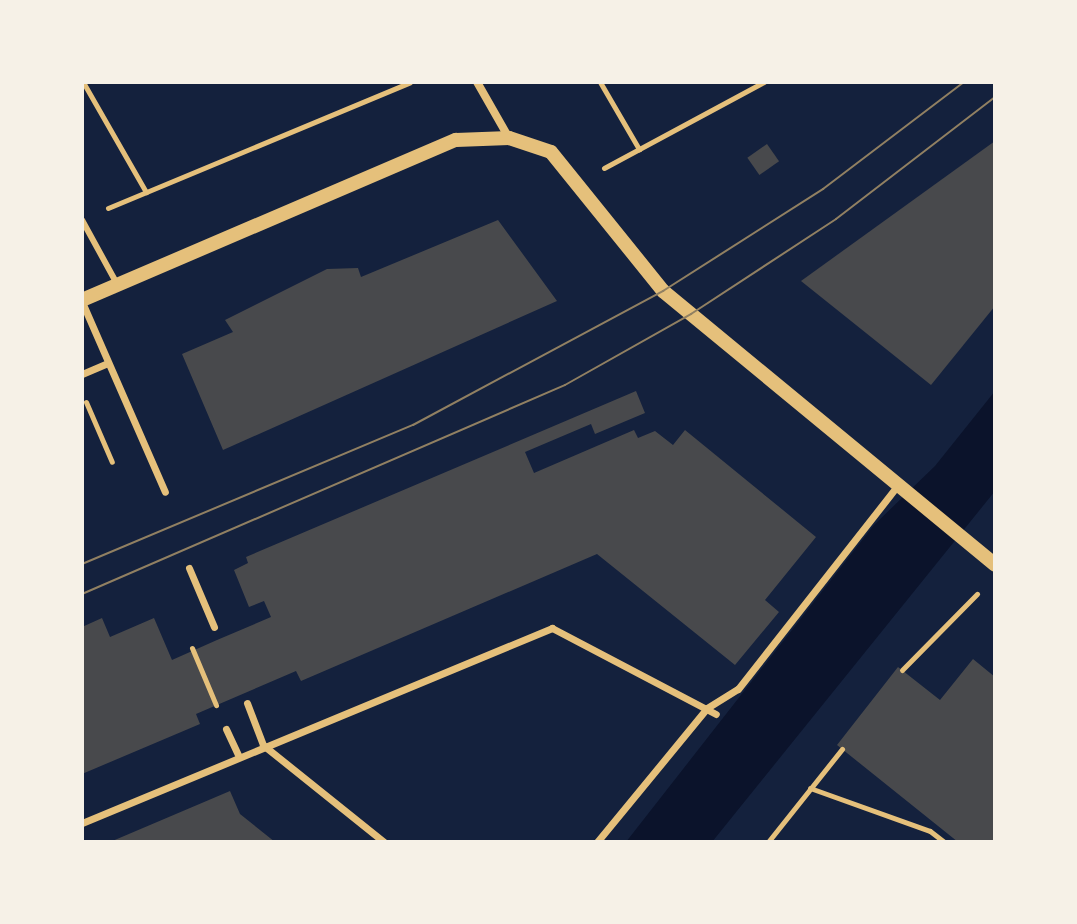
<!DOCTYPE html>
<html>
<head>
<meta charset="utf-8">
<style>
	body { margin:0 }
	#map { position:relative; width:1077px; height:924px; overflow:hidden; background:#14213d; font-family:Manrope,sans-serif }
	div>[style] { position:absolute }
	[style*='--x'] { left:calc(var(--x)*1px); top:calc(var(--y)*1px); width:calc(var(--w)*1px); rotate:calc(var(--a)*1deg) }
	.water>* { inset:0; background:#0b132b }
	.building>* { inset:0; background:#48494c; transform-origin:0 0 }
	.path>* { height:5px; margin:-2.5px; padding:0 2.5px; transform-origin:2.5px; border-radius:2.5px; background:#e5c07b }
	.service>* { height:6px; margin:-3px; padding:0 3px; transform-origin:3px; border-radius:3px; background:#e5c07b }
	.pedestrian>* { height:7px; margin:-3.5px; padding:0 3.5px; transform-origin:3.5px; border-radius:3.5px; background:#e5c07b }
	.minor>* { height:8px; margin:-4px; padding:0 4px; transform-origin:4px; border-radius:4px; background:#e5c07b }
	.tertiary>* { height:14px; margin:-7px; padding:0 7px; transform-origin:7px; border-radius:7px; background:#e5c07b }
	.tram>* { height:2px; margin:-1px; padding:0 1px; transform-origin:1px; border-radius:1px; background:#918062 }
	span { translate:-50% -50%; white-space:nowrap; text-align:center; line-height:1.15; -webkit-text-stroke:7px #f6f1e7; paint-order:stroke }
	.frame { position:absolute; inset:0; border:84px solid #f6f1e7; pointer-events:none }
</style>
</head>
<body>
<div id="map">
	<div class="water">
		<i style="clip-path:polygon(995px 391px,995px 491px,712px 842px,626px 842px,874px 525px,935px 466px)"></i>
	</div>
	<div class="building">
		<i style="clip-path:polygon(995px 141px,995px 306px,931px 385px,801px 281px)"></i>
		<i style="left:767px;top:144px;width:21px;height:24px;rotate:55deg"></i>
		<i style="clip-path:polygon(498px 220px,557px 301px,223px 450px,182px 354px,233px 332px,225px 320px,327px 269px,358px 268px,361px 277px)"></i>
		<i style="clip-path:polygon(636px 391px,645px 413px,595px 434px,591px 424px,525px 452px,534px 473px,634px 430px,638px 438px,655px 431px,673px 445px,685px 430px,816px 537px,765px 600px,779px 612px,735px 665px,597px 554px,301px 681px,296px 671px,196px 714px,200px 724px,82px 774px,82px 627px,102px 618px,110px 637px,154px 618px,172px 660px,217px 640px,271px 617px,264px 601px,249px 607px,234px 570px,248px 563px,246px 557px)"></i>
		<i style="clip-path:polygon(973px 659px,995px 677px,995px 842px,958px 842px,837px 745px,898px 667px,940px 700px)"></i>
		<i style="clip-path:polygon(230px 791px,240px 814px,275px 842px,110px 842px)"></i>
	</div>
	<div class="path">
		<i style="--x:83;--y:82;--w:127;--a:60.2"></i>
		<i style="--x:600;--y:82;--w:78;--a:59.8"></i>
		<i style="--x:604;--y:168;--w:182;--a:-28.3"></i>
		<i style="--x:108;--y:208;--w:327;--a:-22.6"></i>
		<i style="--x:86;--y:402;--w:65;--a:66.6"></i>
		<i style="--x:192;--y:648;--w:62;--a:67.2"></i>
		<i style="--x:902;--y:670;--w:107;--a:-45.4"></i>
		<i style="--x:810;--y:788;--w:127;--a:19.7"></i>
		<i style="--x:930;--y:831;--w:18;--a:38"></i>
		<i style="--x:768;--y:842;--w:119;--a:-51.5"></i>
	</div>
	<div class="service">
		<i style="--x:82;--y:220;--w:73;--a:61.3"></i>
	</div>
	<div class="pedestrian">
		<i style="--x:82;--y:302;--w:207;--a:66.4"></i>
		<i style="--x:82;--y:374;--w:28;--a:-23"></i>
		<i style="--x:189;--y:568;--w:64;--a:67"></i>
		<i style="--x:247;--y:703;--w:45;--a:69.1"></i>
		<i style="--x:263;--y:745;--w:155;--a:38.7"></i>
		<i style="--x:226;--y:729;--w:29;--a:65"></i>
		<i style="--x:82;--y:823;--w:509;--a:-22.53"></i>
		<i style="--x:552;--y:628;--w:185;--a:27.7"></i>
		<i style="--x:597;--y:842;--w:173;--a:-50.6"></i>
		<i style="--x:707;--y:708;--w:36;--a:-32"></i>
		<i style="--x:738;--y:689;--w:259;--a:-51.9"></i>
	</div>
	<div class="minor">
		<i style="--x:477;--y:82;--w:64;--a:60.3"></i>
	</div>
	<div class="tertiary">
		<i style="--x:82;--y:300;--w:407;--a:-23.2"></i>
		<i style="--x:456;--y:140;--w:53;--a:-2.2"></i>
		<i style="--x:509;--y:138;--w:44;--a:18.4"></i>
		<i style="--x:551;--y:152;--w:179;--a:51.1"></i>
		<i style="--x:663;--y:291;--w:430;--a:39.5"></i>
	</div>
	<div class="tram">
		<i style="--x:82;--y:564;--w:359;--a:-22.8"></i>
		<i style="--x:413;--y:425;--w:284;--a:-28.2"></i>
		<i style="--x:663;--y:291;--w:190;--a:-32.5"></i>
		<i style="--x:823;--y:189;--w:177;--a:-37.2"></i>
		<i style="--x:82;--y:594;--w:526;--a:-23.4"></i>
		<i style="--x:565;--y:385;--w:145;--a:-29.4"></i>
		<i style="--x:691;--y:314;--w:173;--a:-33.2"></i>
		<i style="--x:836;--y:219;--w:200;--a:-37.5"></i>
	</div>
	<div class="frame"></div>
</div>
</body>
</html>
